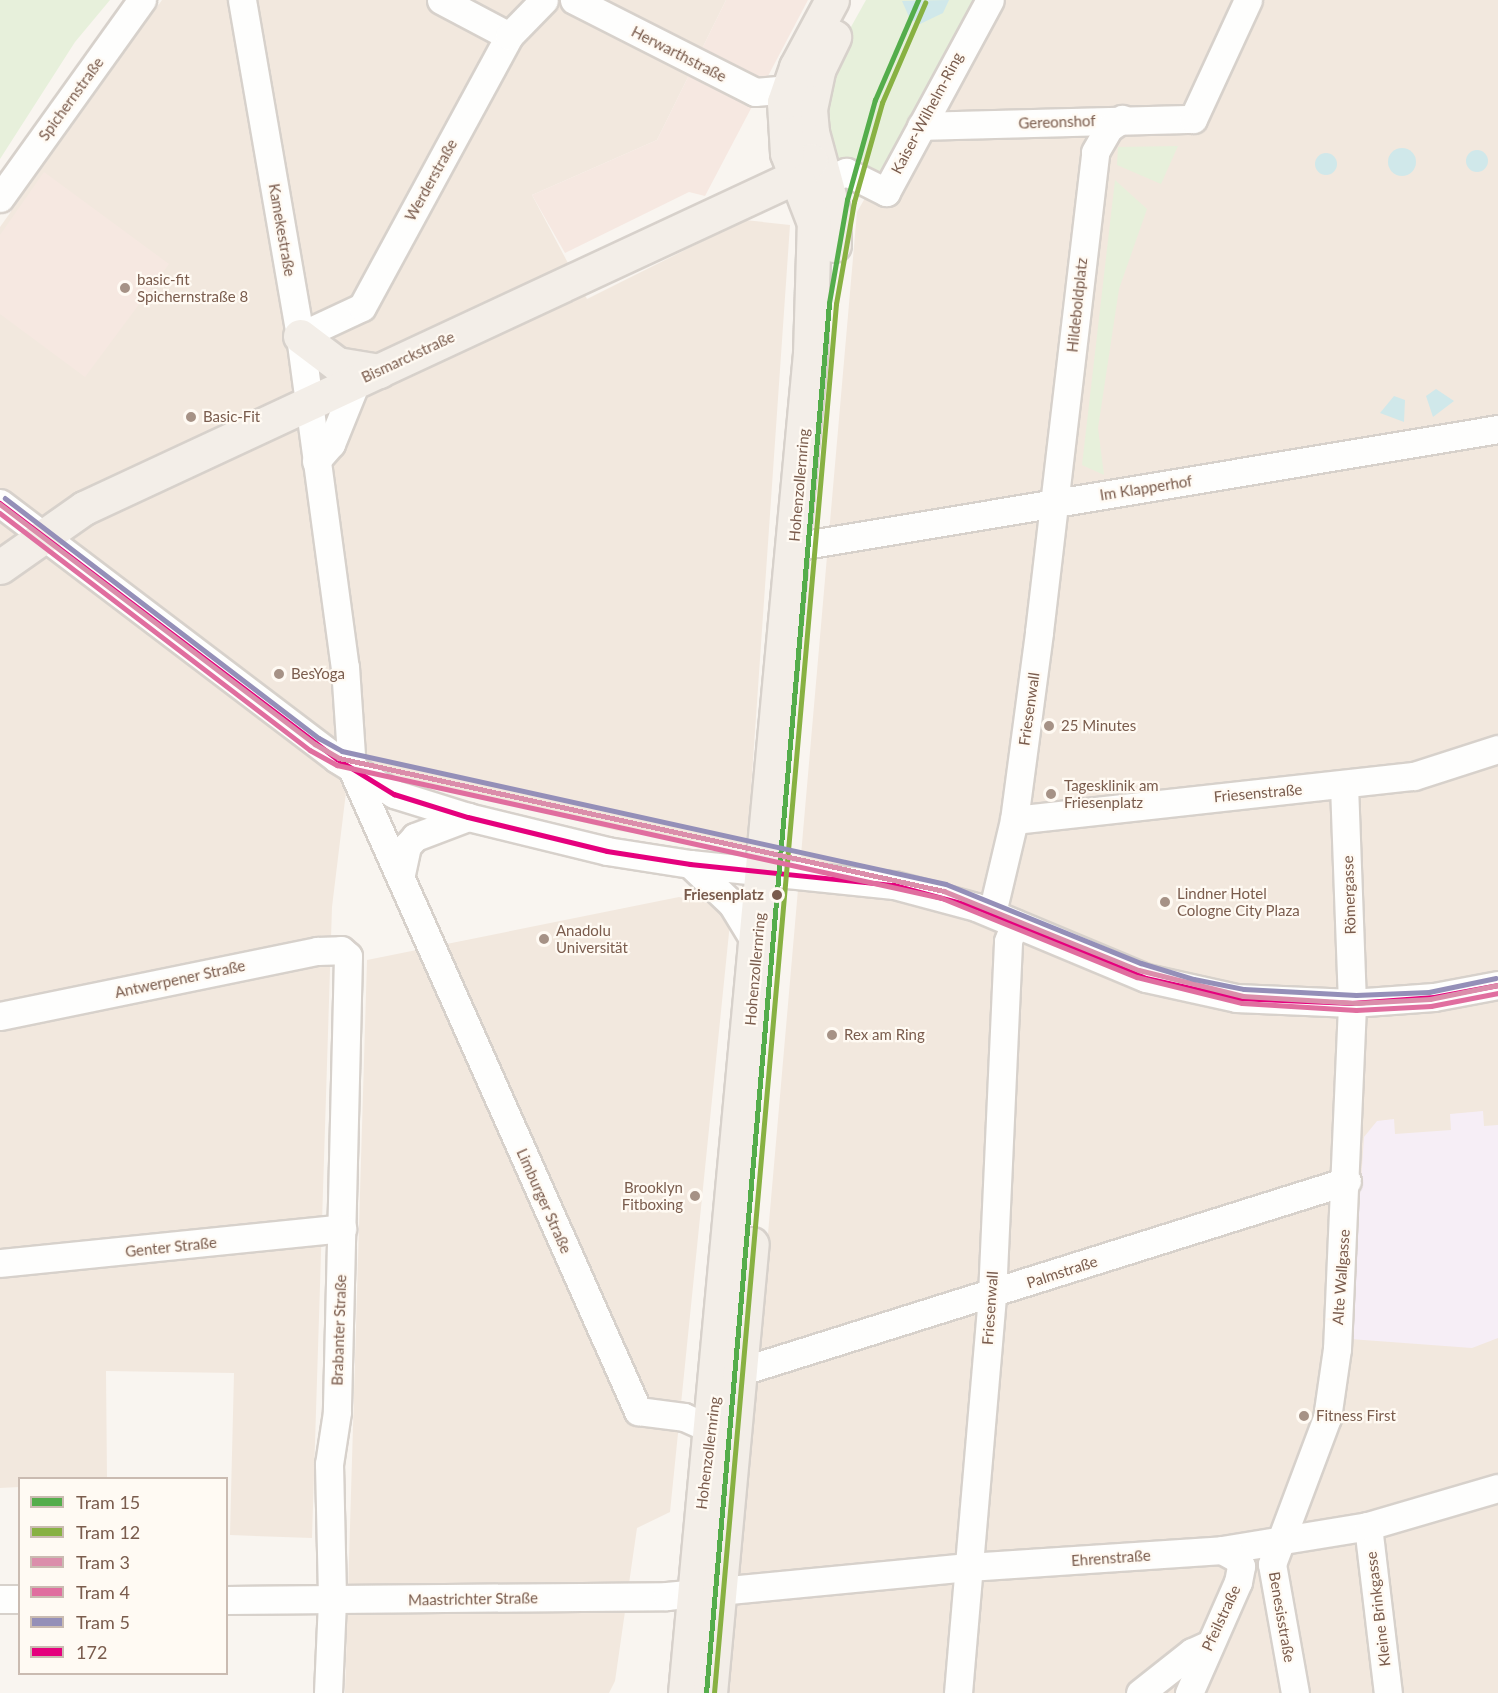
<!DOCTYPE html>
<html>
<head>
<meta charset="utf-8">
<style>
	body { margin:0 }
	#map { position:relative; width:1498px; height:1693px; overflow:hidden; background:#f9f5f0; font-family:Lato,sans-serif }
	div>[style] { position:absolute }
	[style*='--x'] { left:calc(var(--x)*1px); top:calc(var(--y)*1px); width:calc(var(--w)*1px); rotate:calc(var(--a)*1deg) }
	.residential>* { inset:0; background:#f2e8de }
	.commercial>* { inset:0; background:#f6e8e1 }
	.education>* { inset:0; background:#f6eef6 }
	.green>* { inset:0; background:#e7f0db }
	.water>* { inset:0; background:#d0e8ea }
	.round { border-radius:50% }
	.roads { filter:drop-shadow(2px 0 #d7d1cb) drop-shadow(-2px 0 #d7d1cb) drop-shadow(0 2px #d7d1cb) drop-shadow(0 -2px #d7d1cb) }
	.minor>* { height:27px; margin:-13.5px; padding:0 13.5px; transform-origin:13.5px; border-radius:13.5px; background:#fefefd }
	.major>* { height:33px; margin:-16.5px; padding:0 16.5px; transform-origin:16.5px; border-radius:16.5px; background:#f3eee8 }
	.bus-1>* { height:4.5px; margin:-2.25px; padding:0 2.25px; transform-origin:2.25px; border-radius:2.25px; background:#e5007d }
	.tram-1>* { height:4.5px; margin:-2.25px; padding:0 2.25px; transform-origin:2.25px; border-radius:2.25px; background:#54ad4b }
	.tram-2>* { height:4.5px; margin:-2.25px; padding:0 2.25px; transform-origin:2.25px; border-radius:2.25px; background:#88b142 }
	.tram-3>* { height:4.5px; margin:-2.25px; padding:0 2.25px; transform-origin:2.25px; border-radius:2.25px; background:#db8eab }
	.tram-4>* { height:4.5px; margin:-2.25px; padding:0 2.25px; transform-origin:2.25px; border-radius:2.25px; background:#e06e9f }
	.tram-5>* { height:4.5px; margin:-2.25px; padding:0 2.25px; transform-origin:2.25px; border-radius:2.25px; background:#948fb8 }
	.dots>* { width:16px; height:16px; translate:-50% -50%; box-sizing:border-box; border:3px solid #fffaf3; border-radius:50% }
	span { translate:-50% -50%; white-space:nowrap; text-align:center; line-height:1.15; -webkit-text-stroke:4.5px #fffaf3; paint-order:stroke }
	.street-label { font-size:15px; color:#7a5c4d }
	.poi-label { font-size:15px; color:#7a5c4d }
	.left { translate:0 -50%; text-align:left }
	.right { translate:-100% -50%; text-align:right }
	.stop-label { font-size:15px; color:#7a5c4d; font-weight:700 }
	.legend { position:absolute; left:18px; top:1477px; width:210px; height:198px; box-sizing:border-box; background:#fffaf3; border:2px solid #cabbb1; margin:0; padding:8px 10px; list-style:none; font-size:18px; color:#7a5c4d }
	.legend li { display:flex; align-items:center; gap:12px; height:30px }
	.legend b { width:30px; border:2px solid #cabbb1 }
</style>
</head>
<body>
<div id="map">
	<div class="residential">
		<i style="clip-path:polygon(162px 0,726px 0,657px 140px,532px 195px,587px 299px,745px 220px,790px 225px,747px 847px,618px 831px,375px 770px,347px 784px,332px 907px,312px 1538px,230px 1535px,234px 1373px,106px 1371px,107px 1478px,20px 1478px,19px 1487px,0 1488px,0 227px)"></i>
		<i style="clip-path:polygon(979px 0,1498px 0,1498px 1693px,728px 1693px,857px 212px)"></i>
		<i style="clip-path:polygon(679px 897px,723px 906px,730px 923px,670px 1512px,637px 1528px,615px 1681px,609px 1693px,345px 1693px,367px 960px)"></i>
	</div>
	<div class="commercial">
		<i style="clip-path:polygon(726px 0,808px 0,705px 196px,689px 192px,565px 253px,532px 195px,657px 140px)"></i>
		<i style="clip-path:polygon(44px 172px,169px 264px,85px 377px,0 314px,0 235px)"></i>
	</div>
	<div class="education">
		<i style="clip-path:polygon(1483px 1111px,1484px 1126px,1498px 1125px,1498px 1338px,1472px 1348px,1350px 1339px,1364px 1137px,1377px 1121px,1394px 1119px,1395px 1134px,1451px 1130px,1450px 1114px)"></i>
	</div>
	<div class="green">
		<i style="clip-path:polygon(0 0,110px 0,75px 42px,0 159px)"></i>
		<i style="clip-path:polygon(866px 0,975px 0,884px 175px,835px 162px,822px 111px,842px 43px)"></i>
		<i style="clip-path:polygon(1178px 146px,1161px 184px,1117px 165px,1118px 147px)"></i>
		<i style="clip-path:polygon(1115px 180px,1147px 209px,1119px 289px,1098px 428px,1104px 475px,1082px 465px)"></i>
	</div>
	<div class="water">
		<i style="clip-path:polygon(949px 0,943px 13px,920px 24px,910px 19px,902px 1px)"></i>
		<i class="round" style="left:1388px;top:148px;width:28px;height:28px"></i>
		<i class="round" style="left:1466px;top:150px;width:22px;height:22px"></i>
		<i class="round" style="left:1315px;top:153px;width:22px;height:22px"></i>
		<i style="clip-path:polygon(1436px 389px,1454px 401px,1433px 417px,1426px 396px)"></i>
		<i style="clip-path:polygon(1394px 396px,1405px 400px,1404px 422px,1380px 413px)"></i>
	</div>
	<div class="roads">
		<div class="minor">
			<i style="--x:242;--y:0;--w:341;--a:80.2"></i>
			<i style="--x:300;--y:336;--w:334;--a:82.3"></i>
			<i style="--x:345;--y:667;--w:102;--a:86.1"></i>
			<i style="--x:352;--y:769;--w:703;--a:65.99"></i>
			<i style="--x:638;--y:1411;--w:46;--a:7.4"></i>
			<i style="--x:684;--y:1417;--w:30;--a:24"></i>
			<i style="--x:711;--y:1429;--w:16;--a:50"></i>
			<i style="--x:441;--y:0;--w:77;--a:27.9"></i>
			<i style="--x:574;--y:0;--w:203;--a:26.9"></i>
			<i style="--x:755;--y:92;--w:32;--a:-5"></i>
			<i style="--x:921;--y:126;--w:272;--a:-1.5"></i>
			<i style="--x:1193;--y:119;--w:131;--a:-65.2"></i>
			<i style="--x:827;--y:180;--w:21;--a:-23"></i>
			<i style="--x:846;--y:172;--w:45;--a:26.6"></i>
			<i style="--x:886;--y:192;--w:218;--a:-61.6"></i>
			<i style="--x:0;--y:198;--w:244;--a:-54.4"></i>
			<i style="--x:300;--y:336;--w:68;--a:-25.1"></i>
			<i style="--x:362;--y:307;--w:308;--a:-61.5"></i>
			<i style="--x:509;--y:36;--w:50;--a:-45.8"></i>
			<i style="--x:316;--y:461;--w:23;--a:-49"></i>
			<i style="--x:331;--y:444;--w:67;--a:-68"></i>
			<i style="--x:0;--y:503;--w:423;--a:37.2"></i>
			<i style="--x:337;--y:759;--w:67;--a:31.6"></i>
			<i style="--x:394;--y:794;--w:77;--a:17.3"></i>
			<i style="--x:468;--y:817;--w:143;--a:13.7"></i>
			<i style="--x:607;--y:851;--w:84;--a:8.9"></i>
			<i style="--x:690;--y:864;--w:205;--a:5.9"></i>
			<i style="--x:894;--y:885;--w:85;--a:15"></i>
			<i style="--x:976;--y:907;--w:184;--a:22.7"></i>
			<i style="--x:1146;--y:978;--w:92;--a:12.5"></i>
			<i style="--x:1236;--y:998;--w:116;--a:2.5"></i>
			<i style="--x:1352;--y:1003;--w:82;--a:-4.2"></i>
			<i style="--x:1434;--y:997;--w:65;--a:-10.6"></i>
			<i style="--x:793;--y:547;--w:715;--a:-9.5"></i>
			<i style="--x:1014;--y:820;--w:402;--a:-6.3"></i>
			<i style="--x:1414;--y:776;--w:88;--a:-17.8"></i>
			<i style="--x:690;--y:864;--w:58;--a:43.6"></i>
			<i style="--x:732;--y:904;--w:48;--a:58.6"></i>
			<i style="--x:401;--y:874;--w:29;--a:-78"></i>
			<i style="--x:407;--y:846;--w:12;--a:-48"></i>
			<i style="--x:415;--y:837;--w:57;--a:-20.7"></i>
			<i style="--x:992;--y:913;--w:96;--a:-76.7"></i>
			<i style="--x:1014;--y:820;--w:190;--a:-82.4"></i>
			<i style="--x:1039;--y:632;--w:483;--a:-83.3"></i>
			<i style="--x:1095;--y:152;--w:28;--a:-60"></i>
			<i style="--x:1109;--y:128;--w:16;--a:-35"></i>
			<i style="--x:0;--y:1016;--w:324;--a:-11.6"></i>
			<i style="--x:317;--y:951;--w:24;--a:-2"></i>
			<i style="--x:341;--y:950;--w:9;--a:41"></i>
			<i style="--x:348;--y:956;--w:456;--a:91.4"></i>
			<i style="--x:337;--y:1412;--w:53;--a:98.7"></i>
			<i style="--x:329;--y:1464;--w:137;--a:88.7"></i>
			<i style="--x:332;--y:1601;--w:92;--a:92.5"></i>
			<i style="--x:0;--y:1263;--w:344;--a:-5.8"></i>
			<i style="--x:742;--y:1371;--w:634;--a:-17.43"></i>
			<i style="--x:1368;--y:1526;--w:168;--a:83.2"></i>
			<i style="--x:0;--y:1599;--w:20;--a:0"></i>
			<i style="--x:226;--y:1600;--w:441;--a:-0.5"></i>
			<i style="--x:667;--y:1596;--w:302;--a:-5.5"></i>
			<i style="--x:968;--y:1567;--w:255;--a:-3.8"></i>
			<i style="--x:1222;--y:1550;--w:148;--a:-9.3"></i>
			<i style="--x:1368;--y:1526;--w:135;--a:-16.3"></i>
			<i style="--x:958;--y:1693;--w:399;--a:-85.1"></i>
			<i style="--x:992;--y:1295;--w:354;--a:-87.4"></i>
			<i style="--x:1008;--y:941;--w:19;--a:-69"></i>
			<i style="--x:1140;--y:1693;--w:66;--a:-38.3"></i>
			<i style="--x:1192;--y:1652;--w:17;--a:-24"></i>
			<i style="--x:1189;--y:1693;--w:121;--a:-66.2"></i>
			<i style="--x:1238;--y:1582;--w:16;--a:-79"></i>
			<i style="--x:1241;--y:1566;--w:8;--a:-113"></i>
			<i style="--x:1238;--y:1559;--w:18;--a:-151"></i>
			<i style="--x:1295;--y:1693;--w:131;--a:-100.1"></i>
			<i style="--x:1272;--y:1564;--w:156;--a:-69.4"></i>
			<i style="--x:1327;--y:1418;--w:70;--a:-81.8"></i>
			<i style="--x:1337;--y:1349;--w:346;--a:-87.5"></i>
			<i style="--x:1352;--y:1003;--w:217;--a:-92.1"></i>
		</div>
		<div class="major">
			<i style="--x:834;--y:245;--w:35;--a:-92"></i>
			<i style="--x:833;--y:210;--w:81;--a:-105.1"></i>
			<i style="--x:812;--y:132;--w:23;--a:-95"></i>
			<i style="--x:810;--y:109;--w:40;--a:-78"></i>
			<i style="--x:818;--y:70;--w:37;--a:-64"></i>
			<i style="--x:300;--y:336;--w:46;--a:37.1"></i>
			<i style="--x:337;--y:364;--w:43;--a:9.5"></i>
			<i style="--x:0;--y:567;--w:103;--a:-35.1"></i>
			<i style="--x:84;--y:508;--w:787;--a:-24.97"></i>
			<i style="--x:797;--y:176;--w:21;--a:-49"></i>
			<i style="--x:685;--y:1693;--w:1345;--a:-84.67"></i>
			<i style="--x:810;--y:354;--w:131;--a:-88.3"></i>
			<i style="--x:814;--y:223;--w:75;--a:-111.1"></i>
			<i style="--x:787;--y:153;--w:51;--a:-93.4"></i>
			<i style="--x:784;--y:102;--w:37;--a:-71"></i>
			<i style="--x:796;--y:67;--w:76;--a:-61.8"></i>
			<i style="--x:710;--y:1693;--w:451;--a:-84.7"></i>
		</div>
	</div>
	<div class="bus-1">
		<i style="--x:0;--y:503;--w:423;--a:37.2"></i>
		<i style="--x:337;--y:759;--w:67;--a:31.6"></i>
		<i style="--x:394;--y:794;--w:77;--a:17.3"></i>
		<i style="--x:468;--y:817;--w:143;--a:13.7"></i>
		<i style="--x:607;--y:851;--w:84;--a:8.9"></i>
		<i style="--x:690;--y:864;--w:205;--a:5.9"></i>
		<i style="--x:894;--y:885;--w:85;--a:15"></i>
		<i style="--x:976;--y:907;--w:184;--a:22.7"></i>
		<i style="--x:1146;--y:978;--w:92;--a:12.5"></i>
		<i style="--x:1236;--y:998;--w:116;--a:2.5"></i>
		<i style="--x:1352;--y:1003;--w:82;--a:-4.2"></i>
		<i style="--x:1434;--y:997;--w:65;--a:-10.6"></i>
	</div>
	<div class="tram-1">
		<i style="--x:706;--y:1693;--w:1395;--a:-84.94"></i>
		<i style="--x:829;--y:303;--w:105;--a:-80.1"></i>
		<i style="--x:847;--y:200;--w:104;--a:-74.4"></i>
		<i style="--x:875;--y:100;--w:109;--a:-66.7"></i>
	</div>
	<div class="tram-2">
		<i style="--x:714;--y:1693;--w:1394;--a:-84.98"></i>
		<i style="--x:836;--y:304;--w:104;--a:-80"></i>
		<i style="--x:854;--y:202;--w:103;--a:-74.2"></i>
		<i style="--x:882;--y:103;--w:109;--a:-66.7"></i>
	</div>
	<div class="tram-3">
		<i style="--x:0;--y:504;--w:396;--a:37.3"></i>
		<i style="--x:315;--y:744;--w:28;--a:30"></i>
		<i style="--x:339;--y:758;--w:619;--a:12.4"></i>
		<i style="--x:944;--y:891;--w:210;--a:22.1"></i>
		<i style="--x:1139;--y:970;--w:107;--a:14"></i>
		<i style="--x:1243;--y:996;--w:113;--a:3.5"></i>
		<i style="--x:1356;--y:1003;--w:74;--a:-3.1"></i>
		<i style="--x:1430;--y:999;--w:69;--a:-11.6"></i>
	</div>
	<div class="tram-4">
		<i style="--x:0;--y:513;--w:390;--a:37.4"></i>
		<i style="--x:310;--y:750;--w:31;--a:29"></i>
		<i style="--x:337;--y:765;--w:619;--a:12.4"></i>
		<i style="--x:942;--y:898;--w:210;--a:22.1"></i>
		<i style="--x:1137;--y:977;--w:108;--a:13.9"></i>
		<i style="--x:1242;--y:1003;--w:114;--a:3.5"></i>
		<i style="--x:1356;--y:1010;--w:75;--a:-3.1"></i>
		<i style="--x:1431;--y:1006;--w:68;--a:-11"></i>
	</div>
	<div class="tram-5">
		<i style="--x:5;--y:498;--w:395;--a:37.4"></i>
		<i style="--x:319;--y:738;--w:26;--a:29"></i>
		<i style="--x:342;--y:751;--w:618;--a:12.42"></i>
		<i style="--x:946;--y:884;--w:210;--a:22.1"></i>
		<i style="--x:1141;--y:963;--w:55;--a:16.8"></i>
		<i style="--x:1194;--y:979;--w:51;--a:11.3"></i>
		<i style="--x:1244;--y:989;--w:112;--a:3.1"></i>
		<i style="--x:1356;--y:995;--w:73;--a:-2.4"></i>
		<i style="--x:1429;--y:992;--w:68;--a:-11.8"></i>
	</div>
	<div class="dots">
		<i style="left:125px;top:288px;background:#a69286"></i>
		<i style="left:191px;top:417px;background:#a69286"></i>
		<i style="left:279px;top:674px;background:#a69286"></i>
		<i style="left:1049px;top:726px;background:#a69286"></i>
		<i style="left:1051px;top:794px;background:#a69286"></i>
		<i style="left:777px;top:895px;background:#7a5c4d"></i>
		<i style="left:1165px;top:902px;background:#a69286"></i>
		<i style="left:544px;top:939px;background:#a69286"></i>
		<i style="left:832px;top:1035px;background:#a69286"></i>
		<i style="left:695px;top:1196px;background:#a69286"></i>
		<i style="left:1304px;top:1416px;background:#a69286"></i>
	</div>
	<div class="street-label">
		<span style="left:679px;top:54px;rotate:27deg">Herwarthstraße</span>
		<span style="left:71px;top:99px;rotate:-54deg">Spichernstraße</span>
		<span style="left:927px;top:113px;rotate:-62deg">Kaiser-Wilhelm-Ring</span>
		<span style="left:1057px;top:122px;rotate:-2deg">Gereonshof</span>
		<span style="left:431px;top:180px;rotate:-61deg">Werderstraße</span>
		<span style="left:282px;top:230px;rotate:80deg">Kamekestraße</span>
		<span style="left:1077px;top:305px;rotate:-84deg">Hildeboldplatz</span>
		<span style="left:408px;top:357px;rotate:-25deg">Bismarckstraße</span>
		<span style="left:799px;top:485px;rotate:-85deg">Hohenzollernring</span>
		<span style="left:1146px;top:488px;rotate:-9deg">Im Klapperhof</span>
		<span style="left:1029px;top:709px;rotate:-82deg">Friesenwall</span>
		<span style="left:1258px;top:793px;rotate:-5deg">Friesenstraße</span>
		<span style="left:1349px;top:895px;rotate:-92deg">Römergasse</span>
		<span style="left:755px;top:969px;rotate:-85deg">Hohenzollernring</span>
		<span style="left:180px;top:979px;rotate:-12deg">Antwerpener Straße</span>
		<span style="left:544px;top:1201px;rotate:66deg">Limburger Straße</span>
		<span style="left:171px;top:1247px;rotate:-6deg">Genter Straße</span>
		<span style="left:1062px;top:1272px;rotate:-18deg">Palmstraße</span>
		<span style="left:1341px;top:1277px;rotate:-86deg">Alte Wallgasse</span>
		<span style="left:990px;top:1308px;rotate:-86deg">Friesenwall</span>
		<span style="left:339px;top:1330px;rotate:-88deg">Brabanter Straße</span>
		<span style="left:708px;top:1453px;rotate:-83deg">Hohenzollernring</span>
		<span style="left:1111px;top:1558px;rotate:-4deg">Ehrenstraße</span>
		<span style="left:473px;top:1599px;rotate:-1deg">Maastrichter Straße</span>
		<span style="left:1378px;top:1609px;rotate:-97deg">Kleine Brinkgasse</span>
		<span style="left:1282px;top:1617px;rotate:80deg">Benesisstraße</span>
		<span style="left:1221px;top:1618px;rotate:-65deg">Pfeilstraße</span>
	</div>
	<div class="poi-label">
		<span class="left" style="left:137px;top:288px">basic-fit<br>Spichernstraße 8</span>
		<span class="left" style="left:203px;top:417px">Basic-Fit</span>
		<span class="left" style="left:291px;top:674px">BesYoga</span>
		<span class="left" style="left:1061px;top:726px">25 Minutes</span>
		<span class="left" style="left:1064px;top:794px">Tagesklinik am<br>Friesenplatz</span>
		<span class="left" style="left:1177px;top:902px">Lindner Hotel<br>Cologne City Plaza</span>
		<span class="left" style="left:556px;top:939px">Anadolu<br>Universität</span>
		<span class="left" style="left:844px;top:1035px">Rex am Ring</span>
		<span class="right" style="left:683px;top:1196px">Brooklyn<br>Fitboxing</span>
		<span class="left" style="left:1316px;top:1416px">Fitness First</span>
	</div>
	<div class="stop-label">
		<span class="right" style="left:764px;top:895px">Friesenplatz</span>
	</div>
	<ul class="legend">
	<li><b style="height:8px;background:#54ad4b"></b>Tram 15</li>
	<li><b style="height:8px;background:#88b142"></b>Tram 12</li>
	<li><b style="height:8px;background:#db8eab"></b>Tram 3</li>
	<li><b style="height:8px;background:#e06e9f"></b>Tram 4</li>
	<li><b style="height:8px;background:#948fb8"></b>Tram 5</li>
	<li><b style="height:8px;background:#e5007d"></b>172</li>
	</ul>
</div>
</body>
</html>
